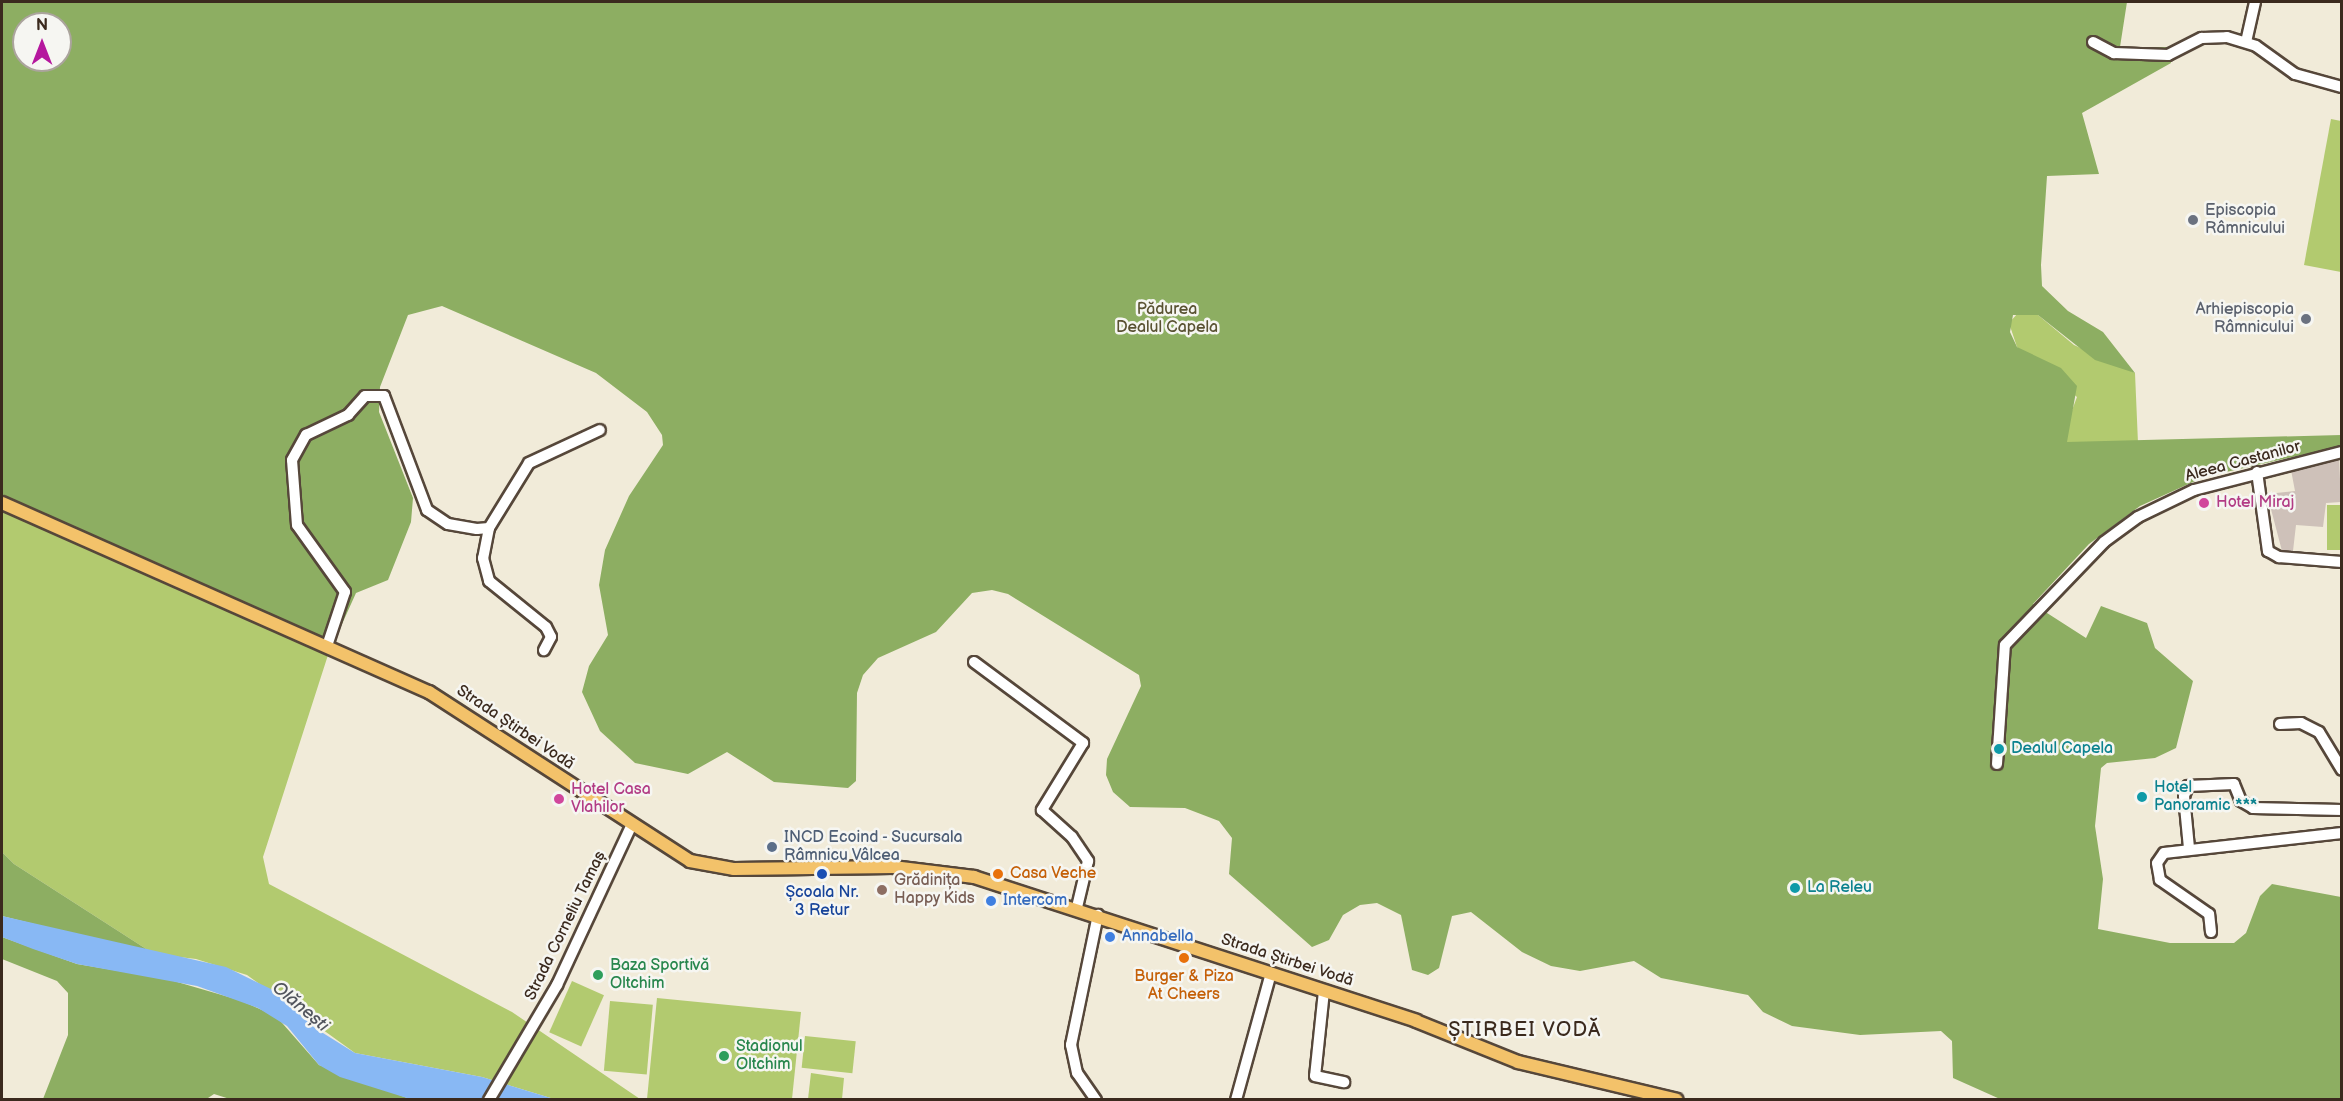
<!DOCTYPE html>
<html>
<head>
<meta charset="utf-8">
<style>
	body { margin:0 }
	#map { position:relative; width:2343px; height:1101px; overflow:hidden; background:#f1ebd9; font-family:"Balsamiq Sans",sans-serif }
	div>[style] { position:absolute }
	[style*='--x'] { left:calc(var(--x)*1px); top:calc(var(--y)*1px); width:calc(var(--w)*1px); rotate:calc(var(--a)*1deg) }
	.industrial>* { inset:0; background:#cec1b9 }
	.green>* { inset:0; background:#b2ca6f; transform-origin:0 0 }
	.forest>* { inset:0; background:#8dae62 }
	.water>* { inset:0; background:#88b8f4 }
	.roads { filter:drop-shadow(2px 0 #56473a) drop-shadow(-2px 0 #56473a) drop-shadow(0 2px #56473a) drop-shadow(0 -2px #56473a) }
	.minor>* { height:10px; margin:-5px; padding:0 5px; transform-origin:5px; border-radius:5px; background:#fff }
	.major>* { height:12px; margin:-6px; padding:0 6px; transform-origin:6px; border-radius:6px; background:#f3c26a }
	.dots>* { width:16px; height:16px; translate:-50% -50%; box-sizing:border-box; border:3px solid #f6f6f2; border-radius:50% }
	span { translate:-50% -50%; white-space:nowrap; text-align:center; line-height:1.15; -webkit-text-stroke:5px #f6f6f2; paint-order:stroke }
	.worship-label { font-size:16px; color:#5b616d }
	.left { translate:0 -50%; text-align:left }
	.right { translate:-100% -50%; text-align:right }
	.park-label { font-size:16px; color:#595232 }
	.street-label { font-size:16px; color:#3b2a1e }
	.hotel-label { font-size:16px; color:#b23c85 }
	.culture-label { font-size:16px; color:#0d838f }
	.service-label { font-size:16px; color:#4e5e75 }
	.food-label { font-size:16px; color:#c56008 }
	.education-label { font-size:16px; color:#785e54 }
	.transit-label { font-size:16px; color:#164399 }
	.shop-label { font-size:16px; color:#366cbe }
	.leisure-label { font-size:16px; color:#27864d }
	.water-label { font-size:18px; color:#52555e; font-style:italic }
	.quarter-label { font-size:20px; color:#3b2a1e; letter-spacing:1.5px }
	.frame { position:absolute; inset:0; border:3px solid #3b2a1e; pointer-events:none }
	.north { position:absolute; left:12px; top:12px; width:60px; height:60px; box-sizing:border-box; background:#f6f6f2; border:2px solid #aba49d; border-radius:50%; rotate:0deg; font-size:16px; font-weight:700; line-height:24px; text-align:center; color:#3b2a1e }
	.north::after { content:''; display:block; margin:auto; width:21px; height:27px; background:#b5179e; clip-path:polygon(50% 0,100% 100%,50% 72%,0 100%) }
</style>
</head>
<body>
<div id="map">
	<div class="industrial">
		<i style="clip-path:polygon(2339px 456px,2341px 502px,2326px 503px,2323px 527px,2296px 525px,2293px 551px,2282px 551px,2267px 494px,2295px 491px,2291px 470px)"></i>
	</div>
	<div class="green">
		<i style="clip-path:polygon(2331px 119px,2341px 121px,2341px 272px,2304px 265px)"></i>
		<i style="clip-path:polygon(2018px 313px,2038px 315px,2074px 345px,2135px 373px,2138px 443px,2066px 442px,2065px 429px,2077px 397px,2017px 347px,2009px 323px)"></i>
		<i style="left:2327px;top:505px;width:14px;height:45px"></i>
		<i style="clip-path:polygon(2px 511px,328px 655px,263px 857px,269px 884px,512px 1012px,640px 1099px,554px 1099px,482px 1077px,355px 1053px,247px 975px,196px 959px,154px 954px,14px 864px,2px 852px)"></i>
		<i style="left:572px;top:981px;width:35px;height:56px;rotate:24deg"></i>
		<i style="clip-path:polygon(657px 998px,801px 1012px,792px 1099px,647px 1099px)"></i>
		<i style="left:610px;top:1001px;width:43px;height:70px;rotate:5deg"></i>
		<i style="left:805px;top:1036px;width:51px;height:32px;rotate:6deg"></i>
		<i style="clip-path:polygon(811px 1073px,844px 1078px,842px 1099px,808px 1099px)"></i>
	</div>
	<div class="forest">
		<i style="clip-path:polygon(evenodd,2px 2px,2127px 2px,2120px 47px,2170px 47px,2171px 63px,2082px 113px,2099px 174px,2047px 176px,2041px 265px,2042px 286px,2068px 311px,2103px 332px,2135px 373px,2095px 360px,2038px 315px,2013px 315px,2010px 332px,2017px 347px,2061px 368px,2077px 386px,2067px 442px,2341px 435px,2341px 446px,2204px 477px,2140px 506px,2089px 544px,2033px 604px,2086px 638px,2101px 606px,2147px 623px,2155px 648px,2193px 681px,2176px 748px,2155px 758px,2107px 763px,2101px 768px,2095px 826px,2103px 879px,2098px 929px,2170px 943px,2234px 943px,2246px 933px,2260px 896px,2272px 884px,2341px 897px,2341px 1099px,2000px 1099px,1953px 1078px,1952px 1041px,1941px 1031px,1860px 1035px,1792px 1026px,1763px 1012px,1748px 995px,1661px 978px,1634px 961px,1580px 971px,1551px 966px,1522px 952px,1471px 912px,1452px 916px,1439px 968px,1428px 975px,1412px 970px,1401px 915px,1377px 903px,1360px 905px,1343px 915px,1329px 940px,1312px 947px,1229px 874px,1232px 838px,1219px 821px,1185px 808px,1130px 807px,1113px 792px,1106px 775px,1107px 759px,1141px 686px,1139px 675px,1008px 594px,992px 590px,972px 593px,936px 632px,878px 658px,863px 675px,857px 693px,856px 781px,848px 788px,774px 782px,727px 752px,688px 774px,635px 763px,600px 731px,582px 692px,589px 666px,608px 635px,599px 585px,605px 550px,629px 496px,663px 445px,662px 435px,647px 412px,596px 373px,442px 306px,408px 315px,380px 387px,379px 412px,413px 498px,411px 522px,388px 580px,356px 593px,328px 655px,2px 511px,2px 2px,24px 24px,60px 24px,60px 60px,24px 60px,24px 24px)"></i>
		<i style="clip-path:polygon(2px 852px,14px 864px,154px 954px,2px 916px)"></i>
		<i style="clip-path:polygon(2px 937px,77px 964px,167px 979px,239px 1000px,276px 1016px,319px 1065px,410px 1099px,233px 1100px,214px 1094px,205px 1100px,43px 1099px,68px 1035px,68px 993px,57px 981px,2px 959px)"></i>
	</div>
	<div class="water">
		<i style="clip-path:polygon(2px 916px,226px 967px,271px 989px,315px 1028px,355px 1053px,482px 1077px,554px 1099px,410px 1099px,340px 1077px,319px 1065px,287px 1026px,258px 1008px,197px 986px,77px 964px,33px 949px,2px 937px)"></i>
	</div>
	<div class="roads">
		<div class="minor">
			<i style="--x:2093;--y:42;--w:24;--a:28"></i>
			<i style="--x:2114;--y:53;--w:54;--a:2.1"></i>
			<i style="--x:2168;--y:55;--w:38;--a:-27"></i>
			<i style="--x:2202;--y:38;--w:25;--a:-2"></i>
			<i style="--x:2227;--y:37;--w:30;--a:17"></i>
			<i style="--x:2256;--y:46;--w:48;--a:35.7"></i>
			<i style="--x:2295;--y:74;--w:49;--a:15.5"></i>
			<i style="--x:2246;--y:42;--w:41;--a:-77.3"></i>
			<i style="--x:2257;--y:472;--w:80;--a:82.1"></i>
			<i style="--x:2268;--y:551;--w:13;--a:29"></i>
			<i style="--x:2279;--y:557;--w:63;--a:4.5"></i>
			<i style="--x:489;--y:528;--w:31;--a:101"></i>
			<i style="--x:483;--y:558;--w:24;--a:75"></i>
			<i style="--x:489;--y:581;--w:73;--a:38.9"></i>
			<i style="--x:546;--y:627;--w:11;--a:63"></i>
			<i style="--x:551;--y:637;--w:15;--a:118"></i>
			<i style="--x:327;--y:646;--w:57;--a:-71.6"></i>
			<i style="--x:345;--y:592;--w:82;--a:-125.6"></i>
			<i style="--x:297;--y:525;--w:65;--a:-94.4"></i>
			<i style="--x:292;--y:460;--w:29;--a:-61"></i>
			<i style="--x:306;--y:435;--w:47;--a:-25.5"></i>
			<i style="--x:348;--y:415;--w:25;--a:-48"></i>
			<i style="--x:365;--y:396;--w:19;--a:0"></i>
			<i style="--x:384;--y:396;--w:122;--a:69.3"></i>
			<i style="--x:427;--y:510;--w:25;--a:34"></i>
			<i style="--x:448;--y:524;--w:29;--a:10"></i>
			<i style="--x:477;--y:529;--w:12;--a:-5"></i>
			<i style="--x:489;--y:528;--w:76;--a:-58.4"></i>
			<i style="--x:529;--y:463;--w:78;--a:-24.9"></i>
			<i style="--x:974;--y:662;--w:136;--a:36.6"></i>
			<i style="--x:1083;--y:743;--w:79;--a:121.5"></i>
			<i style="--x:1042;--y:810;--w:40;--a:42"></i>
			<i style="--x:1072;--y:837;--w:29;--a:56"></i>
			<i style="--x:1088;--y:861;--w:47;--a:103.4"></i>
			<i style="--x:2280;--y:724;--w:21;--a:-3"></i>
			<i style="--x:2301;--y:723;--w:20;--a:27"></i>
			<i style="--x:2319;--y:732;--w:44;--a:58.8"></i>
			<i style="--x:1997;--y:764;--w:119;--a:-86.2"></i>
			<i style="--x:2005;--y:645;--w:143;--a:-46.1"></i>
			<i style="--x:2104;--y:542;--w:42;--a:-36.3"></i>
			<i style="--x:2138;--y:517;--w:62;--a:-25.7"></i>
			<i style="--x:2194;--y:490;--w:153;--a:-14.4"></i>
			<i style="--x:2189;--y:848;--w:52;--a:-95.5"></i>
			<i style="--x:2184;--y:796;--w:11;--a:-68"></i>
			<i style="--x:2188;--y:786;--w:46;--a:-2.5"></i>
			<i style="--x:2234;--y:784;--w:18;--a:68"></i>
			<i style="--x:2241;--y:801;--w:14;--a:30"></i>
			<i style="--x:2253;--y:808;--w:89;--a:1.3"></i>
			<i style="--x:2211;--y:932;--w:18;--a:-96"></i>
			<i style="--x:2209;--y:914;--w:60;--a:-145.2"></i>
			<i style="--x:2160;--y:880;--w:17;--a:-100"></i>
			<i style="--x:2157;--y:863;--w:12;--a:-55"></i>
			<i style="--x:2164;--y:853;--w:179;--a:-6.4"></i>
			<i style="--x:1324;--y:991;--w:85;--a:96"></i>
			<i style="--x:1315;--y:1076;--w:30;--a:12"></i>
			<i style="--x:489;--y:1100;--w:134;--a:-59.4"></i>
			<i style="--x:557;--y:985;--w:175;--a:-65"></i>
			<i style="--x:1096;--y:1100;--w:33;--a:-125"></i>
			<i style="--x:1077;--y:1073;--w:29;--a:-102"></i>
			<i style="--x:1071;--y:1045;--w:133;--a:-78.3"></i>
			<i style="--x:1236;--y:1100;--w:132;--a:-74.6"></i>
		</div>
		<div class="major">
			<i style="--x:2;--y:503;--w:467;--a:23.9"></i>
			<i style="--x:429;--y:692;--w:311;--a:32.9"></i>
			<i style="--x:690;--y:861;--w:45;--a:10.3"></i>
			<i style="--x:734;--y:869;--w:159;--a:-0.7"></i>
			<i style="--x:893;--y:867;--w:82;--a:7"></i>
			<i style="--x:974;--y:877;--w:465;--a:18"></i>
			<i style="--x:1416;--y:1021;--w:110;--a:21.9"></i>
			<i style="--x:1518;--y:1062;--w:163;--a:13.4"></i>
		</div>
	</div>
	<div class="dots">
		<i style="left:2193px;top:220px;background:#6b7280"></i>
		<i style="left:2306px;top:319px;background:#6b7280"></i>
		<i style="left:2204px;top:503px;background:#d1479c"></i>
		<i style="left:1999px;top:749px;background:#0f9aa8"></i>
		<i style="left:2142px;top:797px;background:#0f9aa8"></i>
		<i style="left:559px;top:799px;background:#d1479c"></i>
		<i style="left:772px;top:847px;background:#5c6f8a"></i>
		<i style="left:822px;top:874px;background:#1a4fb4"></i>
		<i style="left:998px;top:874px;background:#e8710a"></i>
		<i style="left:1795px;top:888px;background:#0f9aa8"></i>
		<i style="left:882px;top:890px;background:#8d6e63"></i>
		<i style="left:991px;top:901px;background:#3f7fe0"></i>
		<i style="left:1110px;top:937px;background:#3f7fe0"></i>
		<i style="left:1184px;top:958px;background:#e8710a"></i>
		<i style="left:598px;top:975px;background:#2e9e5b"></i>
		<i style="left:724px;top:1056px;background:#2e9e5b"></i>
	</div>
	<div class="worship-label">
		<span class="left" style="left:2205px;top:220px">Episcopia<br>Râmnicului</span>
		<span class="right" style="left:2294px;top:319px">Arhiepiscopia<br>Râmnicului</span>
	</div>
	<div class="park-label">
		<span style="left:1167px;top:319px">Pădurea<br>Dealul Capela</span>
	</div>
	<div class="street-label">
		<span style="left:2243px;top:462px;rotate:-15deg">Aleea Castanilor</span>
		<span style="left:515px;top:728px;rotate:34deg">Strada Știrbei Vodă</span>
		<span style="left:566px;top:926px;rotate:-64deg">Strada Corneliu Tamaș</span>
		<span style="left:1287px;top:961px;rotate:18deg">Strada Știrbei Vodă</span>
	</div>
	<div class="hotel-label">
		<span class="left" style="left:2216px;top:503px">Hotel Miraj</span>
		<span class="left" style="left:571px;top:799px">Hotel Casa<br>Vlahilor</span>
	</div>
	<div class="culture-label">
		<span class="left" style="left:2011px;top:749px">Dealul Capela</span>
		<span class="left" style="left:2154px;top:797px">Hotel<br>Panoramic ***</span>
		<span class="left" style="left:1807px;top:888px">La Releu</span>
	</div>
	<div class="service-label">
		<span class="left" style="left:784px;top:847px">INCD Ecoind - Sucursala<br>Râmnicu Vâlcea</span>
	</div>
	<div class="food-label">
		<span class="left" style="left:1010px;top:874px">Casa Veche</span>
		<span style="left:1184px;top:986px">Burger &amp; Piza<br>At Cheers</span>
	</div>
	<div class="education-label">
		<span class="left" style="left:894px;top:890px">Grădinița<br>Happy Kids</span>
	</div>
	<div class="transit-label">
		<span style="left:822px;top:902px">Școala Nr.<br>3 Retur</span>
	</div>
	<div class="shop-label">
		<span class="left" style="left:1003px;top:901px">Intercom</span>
		<span class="left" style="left:1122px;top:937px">Annabella</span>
	</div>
	<div class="leisure-label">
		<span class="left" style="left:610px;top:975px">Baza Sportivă<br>Oltchim</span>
		<span class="left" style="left:736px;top:1056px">Stadionul<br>Oltchim</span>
	</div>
	<div class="water-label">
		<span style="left:300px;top:1007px;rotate:40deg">Olănești</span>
	</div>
	<div class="quarter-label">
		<span style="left:1525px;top:1030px">ȘTIRBEI VODĂ</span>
	</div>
	<div class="frame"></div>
	<div class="north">N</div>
</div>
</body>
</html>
